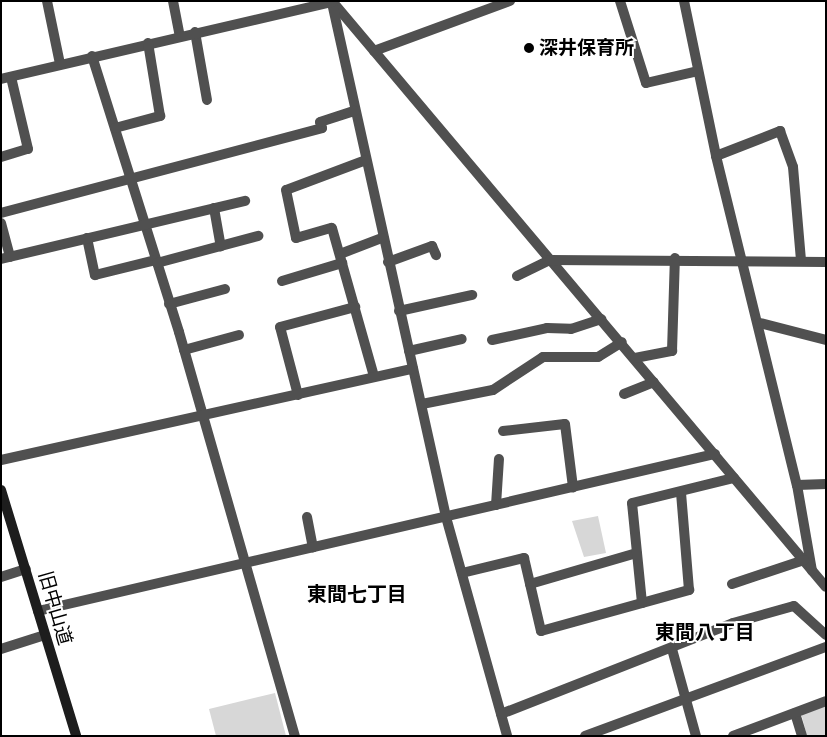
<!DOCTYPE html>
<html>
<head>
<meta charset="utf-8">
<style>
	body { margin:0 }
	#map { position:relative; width:827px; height:737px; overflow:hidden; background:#fff; font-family:Jost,"Noto Sans JP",sans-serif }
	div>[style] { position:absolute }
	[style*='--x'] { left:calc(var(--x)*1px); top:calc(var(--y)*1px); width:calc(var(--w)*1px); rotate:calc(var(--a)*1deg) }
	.green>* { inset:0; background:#d7d7d7 }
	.street>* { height:10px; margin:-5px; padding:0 5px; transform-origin:5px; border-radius:5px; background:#505050 }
	.secondary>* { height:10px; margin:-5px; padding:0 5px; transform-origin:5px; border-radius:5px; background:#1d1d1d }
	.dots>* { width:14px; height:14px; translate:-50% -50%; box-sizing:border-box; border:2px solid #fff; border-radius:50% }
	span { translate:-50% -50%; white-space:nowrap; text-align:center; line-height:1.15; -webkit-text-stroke:4px #fff; paint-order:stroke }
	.poi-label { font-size:19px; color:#000; font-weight:700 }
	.left { translate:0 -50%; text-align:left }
	.street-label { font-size:19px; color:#000 }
	.neighbourhood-label { font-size:20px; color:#000; font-weight:700 }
	.frame { position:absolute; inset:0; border:2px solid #000; pointer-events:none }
</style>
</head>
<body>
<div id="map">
	<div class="green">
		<i style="clip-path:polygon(598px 516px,606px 553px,584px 557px,572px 521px)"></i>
		<i style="clip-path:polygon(275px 693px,286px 736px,216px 736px,209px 709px)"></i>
		<i style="clip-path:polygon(826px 703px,826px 736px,807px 736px,801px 713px)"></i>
	</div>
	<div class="street">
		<i style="--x:47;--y:1;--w:64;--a:78.3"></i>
		<i style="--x:173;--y:1;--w:36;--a:79"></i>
		<i style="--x:332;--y:1;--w:766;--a:49.87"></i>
		<i style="--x:620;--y:1;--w:86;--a:72.4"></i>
		<i style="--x:646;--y:83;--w:53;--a:-13"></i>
		<i style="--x:684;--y:1;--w:158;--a:78.3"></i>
		<i style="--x:716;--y:156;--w:339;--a:76.2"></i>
		<i style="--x:797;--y:485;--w:87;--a:80.1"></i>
		<i style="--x:332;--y:3;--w:526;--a:77.49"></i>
		<i style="--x:446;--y:517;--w:227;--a:74.4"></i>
		<i style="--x:195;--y:32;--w:69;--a:80"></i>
		<i style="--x:374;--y:51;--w:145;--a:-20.2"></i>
		<i style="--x:92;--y:56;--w:289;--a:72.5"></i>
		<i style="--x:179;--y:332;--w:420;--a:74"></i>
		<i style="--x:1;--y:79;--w:340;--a:-13.1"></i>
		<i style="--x:115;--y:128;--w:47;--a:-14.9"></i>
		<i style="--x:160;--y:116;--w:74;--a:-99.3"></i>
		<i style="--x:716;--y:156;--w:69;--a:-21.3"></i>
		<i style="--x:780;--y:131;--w:38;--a:70"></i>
		<i style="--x:793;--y:167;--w:93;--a:85.1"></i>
		<i style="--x:1;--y:157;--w:28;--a:-17"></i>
		<i style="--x:28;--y:149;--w:74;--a:-103.3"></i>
		<i style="--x:366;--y:160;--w:85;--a:159.4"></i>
		<i style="--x:286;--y:190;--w:49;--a:78.2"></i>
		<i style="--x:296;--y:238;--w:37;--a:-16"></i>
		<i style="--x:332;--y:228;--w:154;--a:74.2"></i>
		<i style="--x:214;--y:208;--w:39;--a:80"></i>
		<i style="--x:1;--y:213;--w:332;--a:-14.8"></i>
		<i style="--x:322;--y:128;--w:6;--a:-108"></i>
		<i style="--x:320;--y:122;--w:36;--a:-18"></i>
		<i style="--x:1;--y:223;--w:35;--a:75"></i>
		<i style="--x:87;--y:238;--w:38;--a:78"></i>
		<i style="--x:95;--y:275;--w:63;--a:-13.8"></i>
		<i style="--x:340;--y:254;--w:45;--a:-20.9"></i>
		<i style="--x:1;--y:259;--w:251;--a:-13.4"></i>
		<i style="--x:388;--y:262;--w:47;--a:-20"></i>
		<i style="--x:432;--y:246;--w:10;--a:66"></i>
		<i style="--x:157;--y:263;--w:105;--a:-15"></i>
		<i style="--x:517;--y:276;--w:37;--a:-26"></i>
		<i style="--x:550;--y:260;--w:276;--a:0.4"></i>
		<i style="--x:282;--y:281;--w:63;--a:-16.7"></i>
		<i style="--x:169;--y:304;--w:58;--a:-15"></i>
		<i style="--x:399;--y:311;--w:75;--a:-12.4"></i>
		<i style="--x:760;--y:323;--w:68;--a:14.4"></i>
		<i style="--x:492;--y:340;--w:56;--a:-12.3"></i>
		<i style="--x:547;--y:328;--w:24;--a:2"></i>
		<i style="--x:571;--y:329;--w:32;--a:-18"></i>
		<i style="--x:184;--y:350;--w:57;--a:-15.3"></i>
		<i style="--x:409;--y:351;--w:54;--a:-12.8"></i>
		<i style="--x:635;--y:358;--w:38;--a:-11"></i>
		<i style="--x:672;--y:351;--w:93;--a:-88.2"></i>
		<i style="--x:624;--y:394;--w:32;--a:-22"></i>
		<i style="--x:298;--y:395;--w:70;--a:-104.8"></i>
		<i style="--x:280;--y:327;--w:78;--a:-14.9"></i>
		<i style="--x:422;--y:404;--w:72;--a:-11.2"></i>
		<i style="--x:493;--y:390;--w:60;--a:-33.4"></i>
		<i style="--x:543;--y:357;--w:55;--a:0"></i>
		<i style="--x:598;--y:357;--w:28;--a:-32"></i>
		<i style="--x:503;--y:431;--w:62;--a:-6.4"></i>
		<i style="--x:565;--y:424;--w:64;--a:82.8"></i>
		<i style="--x:1;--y:460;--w:422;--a:-12.5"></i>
		<i style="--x:797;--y:485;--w:29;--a:-2"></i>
		<i style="--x:496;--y:505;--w:46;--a:-86.3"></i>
		<i style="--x:307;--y:517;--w:31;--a:79"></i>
		<i style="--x:462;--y:573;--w:64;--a:-13.6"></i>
		<i style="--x:524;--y:558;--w:75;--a:76.9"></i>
		<i style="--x:541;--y:631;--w:154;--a:-15.5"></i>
		<i style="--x:689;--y:590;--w:97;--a:-94.7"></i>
		<i style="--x:1;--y:577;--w:26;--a:-18"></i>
		<i style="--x:530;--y:584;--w:111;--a:-16.2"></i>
		<i style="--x:732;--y:584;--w:76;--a:-18.4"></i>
		<i style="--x:642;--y:603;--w:100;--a:-95.7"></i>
		<i style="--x:632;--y:503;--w:105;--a:-13.8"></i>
		<i style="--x:38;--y:611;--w:695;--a:-13.06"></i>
		<i style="--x:1;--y:649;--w:46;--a:-17.7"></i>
		<i style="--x:672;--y:649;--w:90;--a:74.6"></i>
		<i style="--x:795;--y:713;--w:24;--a:73"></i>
		<i style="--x:501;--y:714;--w:249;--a:-21.4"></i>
		<i style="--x:733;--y:623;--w:63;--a:-15.6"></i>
		<i style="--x:794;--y:606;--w:43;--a:42.2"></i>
		<i style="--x:585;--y:736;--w:257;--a:-20.3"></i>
		<i style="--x:733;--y:736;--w:99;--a:-20.6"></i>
	</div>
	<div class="secondary">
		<i style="--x:1;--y:490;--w:257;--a:73"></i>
	</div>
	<div class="dots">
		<i style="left:529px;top:48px;background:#000"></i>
	</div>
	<div class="poi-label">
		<span class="left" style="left:539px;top:48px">深井保育所</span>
	</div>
	<div class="street-label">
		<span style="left:55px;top:608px;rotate:74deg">旧中山道</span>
	</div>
	<div class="neighbourhood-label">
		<span style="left:357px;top:594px">東間七丁目</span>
		<span style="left:705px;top:632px">東間八丁目</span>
	</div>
	<div class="frame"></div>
</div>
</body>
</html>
